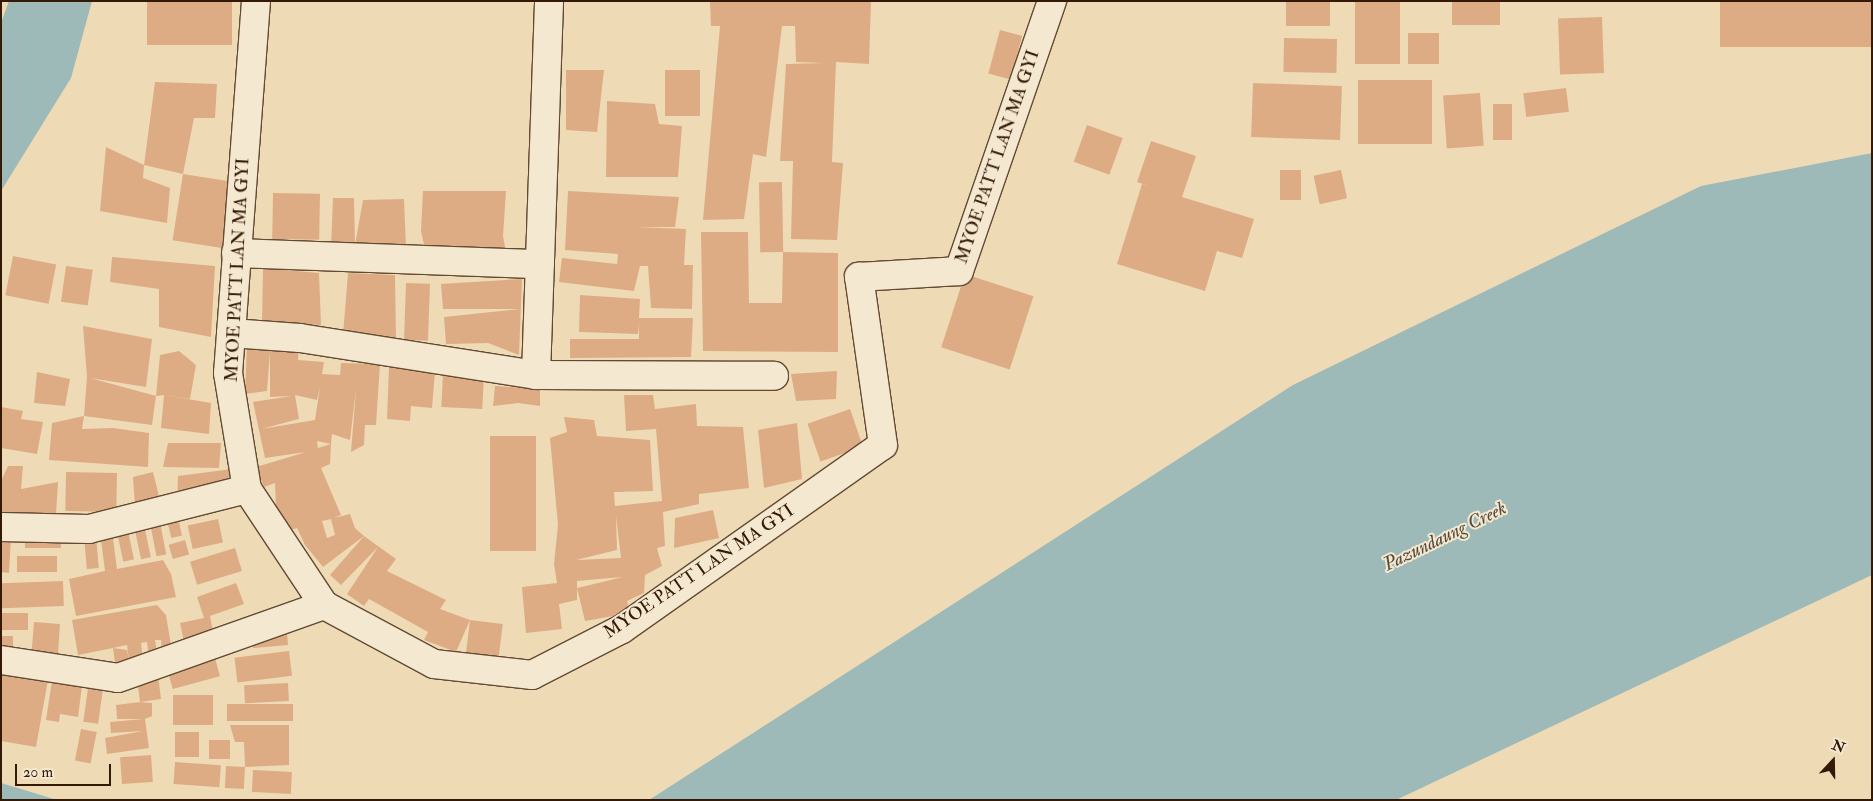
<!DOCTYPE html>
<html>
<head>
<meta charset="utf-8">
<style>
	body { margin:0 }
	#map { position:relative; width:1873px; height:801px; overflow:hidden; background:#eedbb6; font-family:"IM FELL Double Pica",serif }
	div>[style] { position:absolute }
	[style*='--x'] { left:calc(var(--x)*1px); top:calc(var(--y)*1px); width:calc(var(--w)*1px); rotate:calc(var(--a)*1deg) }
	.water>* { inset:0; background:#9db9b8 }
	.building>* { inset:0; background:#deac84; transform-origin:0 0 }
	.roads { filter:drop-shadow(1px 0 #624a32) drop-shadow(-1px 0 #624a32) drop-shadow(0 1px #624a32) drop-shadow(0 -1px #624a32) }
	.minor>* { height:28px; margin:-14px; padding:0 14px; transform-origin:14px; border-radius:14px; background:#f4e8d0 }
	span { translate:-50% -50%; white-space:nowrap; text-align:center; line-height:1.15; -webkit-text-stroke:4px #f4e8d0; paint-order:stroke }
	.street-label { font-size:18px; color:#331906 }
	.water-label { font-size:19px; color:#53493b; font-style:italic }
	.frame { position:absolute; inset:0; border:2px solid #331906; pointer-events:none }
	.north { position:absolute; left:1808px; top:736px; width:50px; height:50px; -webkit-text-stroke:4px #f4e8d0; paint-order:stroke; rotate:21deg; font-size:14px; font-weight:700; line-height:20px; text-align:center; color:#331906 }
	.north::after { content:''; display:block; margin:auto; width:18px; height:22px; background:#331906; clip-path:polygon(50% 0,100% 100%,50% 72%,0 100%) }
	.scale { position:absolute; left:15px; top:764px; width:96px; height:22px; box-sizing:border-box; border:2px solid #331906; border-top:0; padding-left:6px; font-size:15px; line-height:18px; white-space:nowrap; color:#331906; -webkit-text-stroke:4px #f4e8d0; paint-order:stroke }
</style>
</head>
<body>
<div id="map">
	<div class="water">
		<i style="clip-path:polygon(9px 1px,92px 1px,71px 78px,1px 191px,1px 23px)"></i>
		<i style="clip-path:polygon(1872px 153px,1872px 575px,1396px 800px,649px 800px,1293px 385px,1701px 186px)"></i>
		<i style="clip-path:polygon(1px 783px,21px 789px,57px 800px,1px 800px)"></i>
	</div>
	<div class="building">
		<i style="left:147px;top:1px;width:85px;height:44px"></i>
		<i style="clip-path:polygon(710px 1px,871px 1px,869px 64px,836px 62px,832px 162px,843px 163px,837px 240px,791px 239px,793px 161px,780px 161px,786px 64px,825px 63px,796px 62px,795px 26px,782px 26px,766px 157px,753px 154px,744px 219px,703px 220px,720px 26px,711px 26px)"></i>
		<i style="left:1286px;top:1px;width:44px;height:25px"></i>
		<i style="left:1355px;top:1px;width:45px;height:63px"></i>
		<i style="left:1452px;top:1px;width:48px;height:24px"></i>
		<i style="left:1720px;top:1px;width:152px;height:46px"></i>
		<i style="left:1602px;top:17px;width:56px;height:44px;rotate:88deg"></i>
		<i style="left:1000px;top:30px;width:23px;height:45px;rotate:15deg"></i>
		<i style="left:1408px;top:33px;width:31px;height:31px"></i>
		<i style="left:1284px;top:38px;width:53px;height:34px;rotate:1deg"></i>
		<i style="clip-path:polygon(566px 70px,604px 70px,597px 132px,566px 130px)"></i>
		<i style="left:665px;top:70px;width:35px;height:46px"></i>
		<i style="left:1432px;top:80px;width:64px;height:74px;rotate:90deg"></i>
		<i style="clip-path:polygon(155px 82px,217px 84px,215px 118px,194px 118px,183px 174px,144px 165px)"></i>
		<i style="left:1253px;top:83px;width:89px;height:54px;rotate:2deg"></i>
		<i style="left:1566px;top:88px;width:24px;height:43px;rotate:83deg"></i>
		<i style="left:1480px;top:93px;width:53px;height:37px;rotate:86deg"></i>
		<i style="clip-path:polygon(607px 101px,655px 104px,659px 124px,682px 126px,678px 177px,606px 177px)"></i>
		<i style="left:1493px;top:104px;width:19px;height:36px"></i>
		<i style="left:1087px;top:125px;width:38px;height:39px;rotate:20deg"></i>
		<i style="clip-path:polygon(1151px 141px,1196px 156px,1182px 197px,1254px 219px,1242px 258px,1217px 251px,1205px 291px,1117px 264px,1142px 184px,1149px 186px,1137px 182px)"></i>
		<i style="clip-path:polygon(106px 147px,144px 165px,143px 178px,170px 188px,167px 223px,100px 211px)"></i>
		<i style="left:1280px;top:170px;width:21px;height:30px"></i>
		<i style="left:1341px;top:170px;width:29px;height:28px;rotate:78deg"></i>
		<i style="left:183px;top:174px;width:53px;height:67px;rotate:9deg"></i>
		<i style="left:782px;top:182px;width:70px;height:23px;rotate:89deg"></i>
		<i style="clip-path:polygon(423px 191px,506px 191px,503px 236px,506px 252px,425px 249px,421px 231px)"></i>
		<i style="clip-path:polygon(568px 191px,679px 197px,675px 227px,636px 227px,686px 229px,684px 265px,693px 265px,692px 309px,651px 308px,648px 266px,640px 266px,634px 291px,559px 282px,562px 258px,617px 264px,618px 254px,565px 250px)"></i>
		<i style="left:273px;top:193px;width:47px;height:46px;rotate:1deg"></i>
		<i style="clip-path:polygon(333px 198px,354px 198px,355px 245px,331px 247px)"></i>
		<i style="clip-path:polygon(404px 199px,406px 248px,355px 245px,363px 200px)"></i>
		<i style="clip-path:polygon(701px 232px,748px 232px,749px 303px,782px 303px,783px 252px,838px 253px,838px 352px,703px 351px)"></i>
		<i style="left:13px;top:256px;width:44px;height:40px;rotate:11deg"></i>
		<i style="clip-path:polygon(112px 257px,215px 266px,211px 337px,159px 327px,159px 289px,110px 282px)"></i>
		<i style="left:66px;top:266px;width:27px;height:36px;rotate:8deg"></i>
		<i style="clip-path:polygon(263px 268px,319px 273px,321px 325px,262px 322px)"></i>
		<i style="clip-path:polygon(348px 273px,395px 275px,396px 341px,343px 335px)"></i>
		<i style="left:965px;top:274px;width:72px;height:77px;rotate:18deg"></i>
		<i style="clip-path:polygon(522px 279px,519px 355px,488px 343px,446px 344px,444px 317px,520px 309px,443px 309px,441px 284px)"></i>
		<i style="left:406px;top:283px;width:24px;height:57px;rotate:2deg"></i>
		<i style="clip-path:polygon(580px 295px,640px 299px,639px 318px,693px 318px,691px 357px,570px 358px,570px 339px,639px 339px,639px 323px,638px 334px,579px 332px)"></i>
		<i style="clip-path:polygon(83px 326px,152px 339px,146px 387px,90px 378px,156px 396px,152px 425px,84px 416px,87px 377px)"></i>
		<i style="clip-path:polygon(evenodd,299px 342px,298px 360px,324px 362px,322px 374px,340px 375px,341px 363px,380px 364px,376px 425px,365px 425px,364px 445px,351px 452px,356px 389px,350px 440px,332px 434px,331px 444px,317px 441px,318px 448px,331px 444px,330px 464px,321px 468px,341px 515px,334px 518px,350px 514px,355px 528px,364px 536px,323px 567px,305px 545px,297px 528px,285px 532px,276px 509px,275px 483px,264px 487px,256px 467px,306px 452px,265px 458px,253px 402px,292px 396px,270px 397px,270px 352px,267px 391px,245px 394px,247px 346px,299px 342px,320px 387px,315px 420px,261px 429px,299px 419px,295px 395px,317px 400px,320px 387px,299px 342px,331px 519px,335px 535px,327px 538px,322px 521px,331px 519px)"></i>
		<i style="clip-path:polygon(179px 351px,196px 365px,190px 399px,164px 395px,211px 403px,209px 434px,161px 428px,164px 395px,156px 396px,160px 355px)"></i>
		<i style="clip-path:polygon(389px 367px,435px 372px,432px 408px,411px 406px,410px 421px,387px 419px)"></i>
		<i style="clip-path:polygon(837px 371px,836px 399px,796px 401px,791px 374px)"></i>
		<i style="clip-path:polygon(37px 372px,70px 379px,65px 406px,34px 403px)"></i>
		<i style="left:443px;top:374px;width:41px;height:33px;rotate:3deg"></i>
		<i style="clip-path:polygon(495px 386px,540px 389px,540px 406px,518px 403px,493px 406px)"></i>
		<i style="clip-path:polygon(evenodd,624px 395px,653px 395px,655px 409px,696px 404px,697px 426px,743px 427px,749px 488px,699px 494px,699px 504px,663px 512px,665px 546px,657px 548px,662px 566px,645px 575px,644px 593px,627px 601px,630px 613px,585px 621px,577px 588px,577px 600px,559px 604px,562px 629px,526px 633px,522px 587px,557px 583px,554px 564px,558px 525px,550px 438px,567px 432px,564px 417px,594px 420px,597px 436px,650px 440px,653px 491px,614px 492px,615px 506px,662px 501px,656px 429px,626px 431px,624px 395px,616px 516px,621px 558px,576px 560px,617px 550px,616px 516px,624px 395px,623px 577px,577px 588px,577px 581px,623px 577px)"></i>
		<i style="clip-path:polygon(1px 407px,23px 411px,21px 419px,43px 422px,37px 454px,1px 448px)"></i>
		<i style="left:850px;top:409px;width:40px;height:45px;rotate:71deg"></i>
		<i style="clip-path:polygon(84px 416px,82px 429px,113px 428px,149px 433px,148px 467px,49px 460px,52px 423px)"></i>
		<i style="clip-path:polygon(797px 423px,802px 479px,764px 488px,758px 430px)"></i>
		<i style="left:490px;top:436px;width:46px;height:115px"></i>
		<i style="clip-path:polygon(168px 443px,221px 443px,219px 468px,163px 467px)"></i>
		<i style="clip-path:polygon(8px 466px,23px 466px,21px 489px,58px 482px,56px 515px,1px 515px,1px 481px)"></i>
		<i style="clip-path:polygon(232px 469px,236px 491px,177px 507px,178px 476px)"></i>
		<i style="left:66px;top:472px;width:51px;height:39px;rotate:1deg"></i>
		<i style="clip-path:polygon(153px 472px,160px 500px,135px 506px,133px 477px)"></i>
		<i style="clip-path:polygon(713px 510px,719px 538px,674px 548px,675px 518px)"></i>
		<i style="left:178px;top:518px;width:18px;height:11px;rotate:77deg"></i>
		<i style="left:218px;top:519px;width:24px;height:31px;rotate:78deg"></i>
		<i style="left:160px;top:522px;width:33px;height:10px;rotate:79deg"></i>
		<i style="left:144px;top:525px;width:33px;height:10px;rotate:78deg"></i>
		<i style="clip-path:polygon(112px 531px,117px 569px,163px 560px,171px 574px,176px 597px,76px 616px,69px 579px,105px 571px,100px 532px)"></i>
		<i style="left:128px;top:531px;width:29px;height:11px;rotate:78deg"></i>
		<i style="left:61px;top:536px;width:12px;height:36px;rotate:90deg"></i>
		<i style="left:96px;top:536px;width:32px;height:12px;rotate:85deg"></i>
		<i style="clip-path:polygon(364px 536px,396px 559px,387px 571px,446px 600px,440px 609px,470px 620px,456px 652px,424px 640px,428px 632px,369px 599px,364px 606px,347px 594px,378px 547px,341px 585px,330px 575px)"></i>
		<i style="clip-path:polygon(1px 537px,11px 537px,9px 573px,1px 572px)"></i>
		<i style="left:185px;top:540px;width:15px;height:17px;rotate:74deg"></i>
		<i style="left:235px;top:548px;width:24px;height:47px;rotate:73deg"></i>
		<i style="left:17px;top:556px;width:40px;height:16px"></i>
		<i style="left:63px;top:581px;width:25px;height:62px;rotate:88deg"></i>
		<i style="clip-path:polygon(236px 583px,244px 604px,210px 616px,214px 636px,184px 642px,180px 623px,204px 618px,197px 597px)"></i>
		<i style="clip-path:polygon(evenodd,157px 605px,166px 615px,172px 651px,162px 654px,161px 640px,155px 640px,158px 658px,149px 659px,147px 642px,141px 643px,143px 660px,116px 670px,113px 648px,78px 655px,72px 620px,157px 605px,127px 645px,129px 661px,127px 650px,113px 648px,127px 645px)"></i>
		<i style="left:1px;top:613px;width:27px;height:17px"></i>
		<i style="left:470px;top:620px;width:33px;height:36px;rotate:7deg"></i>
		<i style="clip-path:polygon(34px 622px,60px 624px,58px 654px,52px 653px,51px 661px,31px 659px)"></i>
		<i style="left:287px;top:633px;width:12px;height:35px;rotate:85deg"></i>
		<i style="left:1px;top:636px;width:12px;height:15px"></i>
		<i style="left:289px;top:651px;width:25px;height:55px;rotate:83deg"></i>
		<i style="left:214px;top:654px;width:23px;height:49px;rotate:75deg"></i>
		<i style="clip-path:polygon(1px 668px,23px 671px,28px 679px,40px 671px,48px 680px,36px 747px,1px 741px)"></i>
		<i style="clip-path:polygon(53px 674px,82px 686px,78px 717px,60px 714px,59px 722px,46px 720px)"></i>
		<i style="clip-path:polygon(158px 675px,161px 699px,140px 702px,152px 703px,152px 716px,145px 719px,149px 748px,107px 754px,105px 738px,143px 731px,111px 733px,110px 722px,143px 719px,117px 719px,116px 705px,140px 702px,137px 678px)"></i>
		<i style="left:288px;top:683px;width:18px;height:44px;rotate:87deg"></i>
		<i style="left:88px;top:688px;width:15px;height:34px;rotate:8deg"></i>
		<i style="left:173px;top:695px;width:40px;height:30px"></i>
		<i style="left:227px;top:704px;width:66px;height:17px"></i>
		<i style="clip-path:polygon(230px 725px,289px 725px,289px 765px,245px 767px,244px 742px,235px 742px)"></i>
		<i style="left:81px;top:729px;width:16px;height:32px;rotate:11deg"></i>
		<i style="left:175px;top:732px;width:24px;height:25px"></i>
		<i style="left:209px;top:740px;width:21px;height:19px"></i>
		<i style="left:151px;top:755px;width:27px;height:31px;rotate:86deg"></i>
		<i style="left:175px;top:762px;width:46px;height:22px;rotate:4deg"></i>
		<i style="left:226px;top:766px;width:19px;height:22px;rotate:3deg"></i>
		<i style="left:253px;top:770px;width:39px;height:22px;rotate:3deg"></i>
	</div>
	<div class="roads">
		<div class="minor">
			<i style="--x:256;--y:1;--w:373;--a:94.3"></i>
			<i style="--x:228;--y:373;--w:118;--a:80.7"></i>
			<i style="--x:247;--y:489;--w:139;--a:56.4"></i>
			<i style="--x:324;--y:605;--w:125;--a:28.2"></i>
			<i style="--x:434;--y:664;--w:99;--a:6.4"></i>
			<i style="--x:532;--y:675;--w:101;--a:-27.1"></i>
			<i style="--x:622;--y:629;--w:319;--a:-35.2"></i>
			<i style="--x:883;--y:445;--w:170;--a:-98.1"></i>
			<i style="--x:859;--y:277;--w:100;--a:-3.4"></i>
			<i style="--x:959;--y:271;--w:286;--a:-71"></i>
			<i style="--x:236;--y:253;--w:304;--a:2.1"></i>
			<i style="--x:231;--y:333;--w:69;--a:4.1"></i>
			<i style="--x:300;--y:338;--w:239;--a:8.9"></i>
			<i style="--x:536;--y:375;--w:238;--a:0.2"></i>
			<i style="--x:536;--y:375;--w:374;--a:-88"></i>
			<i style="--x:1;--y:527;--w:88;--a:1.3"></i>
			<i style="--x:89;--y:529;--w:163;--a:-14.2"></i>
			<i style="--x:1;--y:660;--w:118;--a:8.7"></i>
			<i style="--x:118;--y:678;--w:219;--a:-19.5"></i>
		</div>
	</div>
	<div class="street-label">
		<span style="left:998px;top:157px;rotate:-71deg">MYOE PATT LAN MA GYI</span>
		<span style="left:238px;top:270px;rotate:-87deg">MYOE PATT LAN MA GYI</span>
		<span style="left:699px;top:572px;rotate:-34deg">MYOE PATT LAN MA GYI</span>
	</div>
	<div class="water-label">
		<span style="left:1445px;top:537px;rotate:-26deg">Pazundaung Creek</span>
	</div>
	<div class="frame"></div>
	<div class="north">N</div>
	<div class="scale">20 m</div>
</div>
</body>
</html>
